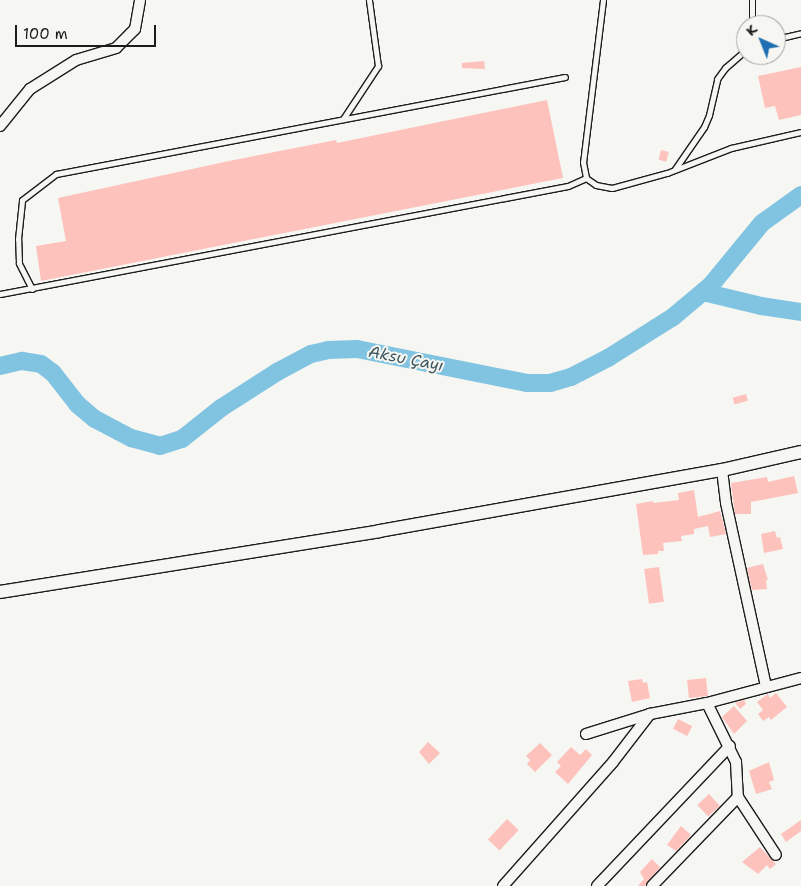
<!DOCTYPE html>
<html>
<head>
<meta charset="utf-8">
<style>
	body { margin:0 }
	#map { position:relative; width:801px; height:886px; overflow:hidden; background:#f6f6f2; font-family:"Shantell Sans",sans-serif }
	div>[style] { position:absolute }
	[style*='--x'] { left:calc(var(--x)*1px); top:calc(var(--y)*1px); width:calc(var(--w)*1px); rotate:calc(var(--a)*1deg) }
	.river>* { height:18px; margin:-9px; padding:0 9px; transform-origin:9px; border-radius:9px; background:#80c4e1 }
	.building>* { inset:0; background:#fec2bd; transform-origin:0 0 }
	.roads { filter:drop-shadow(1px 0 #1c1c1c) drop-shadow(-1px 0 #1c1c1c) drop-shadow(0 1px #1c1c1c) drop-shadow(0 -1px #1c1c1c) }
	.service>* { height:5px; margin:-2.5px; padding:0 2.5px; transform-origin:2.5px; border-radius:2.5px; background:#f6f6f2 }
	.minor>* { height:10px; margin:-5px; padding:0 5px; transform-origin:5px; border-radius:5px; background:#f6f6f2 }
	.tertiary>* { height:12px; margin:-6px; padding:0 6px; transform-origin:6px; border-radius:6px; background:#f6f6f2 }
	span { translate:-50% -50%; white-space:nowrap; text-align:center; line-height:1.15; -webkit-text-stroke:4px #f6f6f2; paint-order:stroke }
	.water-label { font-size:16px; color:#3f5761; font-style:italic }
	.north { position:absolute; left:736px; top:15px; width:50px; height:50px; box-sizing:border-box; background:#f6f6f2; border:1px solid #9f9f9c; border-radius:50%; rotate:316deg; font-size:14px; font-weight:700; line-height:20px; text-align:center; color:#1c1c1c }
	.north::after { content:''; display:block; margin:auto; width:18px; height:22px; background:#1f6fb2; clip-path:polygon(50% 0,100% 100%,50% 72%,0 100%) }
	.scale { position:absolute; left:15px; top:25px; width:141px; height:22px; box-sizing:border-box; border:2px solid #1c1c1c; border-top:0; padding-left:6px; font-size:15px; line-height:18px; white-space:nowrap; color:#1c1c1c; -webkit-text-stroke:4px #f6f6f2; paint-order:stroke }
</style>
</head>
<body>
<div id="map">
	<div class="river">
		<i style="--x:703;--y:292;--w:60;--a:13.6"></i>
		<i style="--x:761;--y:306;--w:40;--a:8.5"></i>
		<i style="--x:0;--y:366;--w:23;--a:-13"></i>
		<i style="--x:22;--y:361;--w:19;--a:9"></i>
		<i style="--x:41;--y:364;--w:15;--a:37"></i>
		<i style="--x:53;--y:373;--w:39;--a:52"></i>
		<i style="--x:77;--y:404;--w:23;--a:40"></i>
		<i style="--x:95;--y:419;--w:41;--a:27.8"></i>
		<i style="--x:131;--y:438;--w:30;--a:15"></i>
		<i style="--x:160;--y:446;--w:23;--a:-18"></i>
		<i style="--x:182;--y:439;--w:50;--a:-38.5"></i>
		<i style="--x:221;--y:408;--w:67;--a:-32.7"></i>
		<i style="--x:277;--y:372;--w:38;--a:-28"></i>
		<i style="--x:311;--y:354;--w:17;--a:-13"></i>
		<i style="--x:328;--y:350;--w:29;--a:-2"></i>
		<i style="--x:357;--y:349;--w:173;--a:11.3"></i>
		<i style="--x:527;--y:383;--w:23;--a:0"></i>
		<i style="--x:550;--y:383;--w:22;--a:-16"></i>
		<i style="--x:571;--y:377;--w:42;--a:-27.2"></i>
		<i style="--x:608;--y:358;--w:77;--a:-32.2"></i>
		<i style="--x:673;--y:317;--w:50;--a:-40.1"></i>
		<i style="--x:711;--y:285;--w:80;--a:-50.6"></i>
		<i style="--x:762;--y:223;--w:48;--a:-35.7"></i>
	</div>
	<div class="building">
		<i style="clip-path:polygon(484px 61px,485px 69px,462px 68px,462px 63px)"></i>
		<i style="clip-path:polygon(801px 67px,801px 115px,779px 120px,775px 106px,765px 108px,758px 76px)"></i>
		<i style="clip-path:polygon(547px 100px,563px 178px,41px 281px,36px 246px,66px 241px,58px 198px,229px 161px,336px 140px,337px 143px)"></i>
		<i style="left:661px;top:150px;width:8px;height:10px;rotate:14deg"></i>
		<i style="left:746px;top:394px;width:7px;height:14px;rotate:74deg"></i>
		<i style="clip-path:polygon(794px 476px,798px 493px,751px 502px,751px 514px,735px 514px,731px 483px,767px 477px,768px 482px)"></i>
		<i style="clip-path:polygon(694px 490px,698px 517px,720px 511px,726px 534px,710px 537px,708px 526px,694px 529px,694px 534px,681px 536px,682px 541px,663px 543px,664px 551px,658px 551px,658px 554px,643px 555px,636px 504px,653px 501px,653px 503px,679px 500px,678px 493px)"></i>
		<i style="clip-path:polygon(775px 531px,777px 538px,780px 537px,783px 549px,764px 553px,761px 534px)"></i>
		<i style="clip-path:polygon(763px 564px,768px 580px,766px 580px,767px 589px,752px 590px,747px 568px)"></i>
		<i style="left:659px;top:567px;width:35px;height:15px;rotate:82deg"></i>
		<i style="left:706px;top:678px;width:18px;height:19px;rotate:84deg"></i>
		<i style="clip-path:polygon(642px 679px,643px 683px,647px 682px,650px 698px,632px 702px,628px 681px)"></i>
		<i style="clip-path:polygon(776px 693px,787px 707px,771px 720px,769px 717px,763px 721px,758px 714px,763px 710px,757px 702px,768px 694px,770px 698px)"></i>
		<i style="clip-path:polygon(744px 700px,746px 704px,740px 709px,735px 703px)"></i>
		<i style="clip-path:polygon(734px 706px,747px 721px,734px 734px,722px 717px)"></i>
		<i style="left:678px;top:719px;width:16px;height:11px;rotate:27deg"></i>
		<i style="clip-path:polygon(428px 742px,440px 753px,429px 764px,419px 752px)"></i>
		<i style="clip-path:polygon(540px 743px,552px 755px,535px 772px,527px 764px,530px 760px,526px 756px)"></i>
		<i style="clip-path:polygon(571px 747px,580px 755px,586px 749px,592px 755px,568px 784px,555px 772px,561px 766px,557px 762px)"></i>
		<i style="clip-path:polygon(769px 762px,774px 780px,769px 782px,772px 789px,756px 794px,749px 771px)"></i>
		<i style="left:709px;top:794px;width:16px;height:16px;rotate:47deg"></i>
		<i style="left:507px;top:819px;width:16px;height:28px;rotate:43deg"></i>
		<i style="clip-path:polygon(801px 820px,801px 831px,786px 842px,781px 834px)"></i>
		<i style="clip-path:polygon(681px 826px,691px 835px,676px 851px,667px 845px)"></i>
		<i style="clip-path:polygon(760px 847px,776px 864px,770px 869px,767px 865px,758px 874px,742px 862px)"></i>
		<i style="clip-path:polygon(652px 859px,660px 867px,645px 886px,638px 886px,644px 879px,640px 872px)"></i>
	</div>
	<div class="roads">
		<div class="service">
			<i style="--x:603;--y:0;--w:163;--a:97"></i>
			<i style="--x:583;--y:162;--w:16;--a:79"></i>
			<i style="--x:586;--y:178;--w:12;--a:35"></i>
			<i style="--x:596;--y:185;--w:16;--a:11"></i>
			<i style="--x:612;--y:188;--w:57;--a:-15.3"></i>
			<i style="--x:667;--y:173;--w:69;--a:-21.3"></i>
			<i style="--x:731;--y:148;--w:72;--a:-12.9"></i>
			<i style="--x:752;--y:25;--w:25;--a:-90"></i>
			<i style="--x:776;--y:39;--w:26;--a:-13"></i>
			<i style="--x:343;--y:119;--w:64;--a:-56.6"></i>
			<i style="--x:378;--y:66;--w:67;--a:-97.8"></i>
			<i style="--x:675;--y:169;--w:51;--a:-55.4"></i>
			<i style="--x:704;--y:127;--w:13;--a:-67"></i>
			<i style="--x:709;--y:115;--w:37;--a:-77"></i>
			<i style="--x:717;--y:79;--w:14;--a:-54"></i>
			<i style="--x:725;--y:68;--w:28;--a:-41"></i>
			<i style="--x:32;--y:289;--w:29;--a:-117"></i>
			<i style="--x:19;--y:263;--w:24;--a:-92"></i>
			<i style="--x:18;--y:239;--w:39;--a:-84"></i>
			<i style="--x:22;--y:200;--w:43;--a:-37.4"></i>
			<i style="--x:56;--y:174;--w:518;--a:-10.79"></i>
			<i style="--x:0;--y:294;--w:578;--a:-10.77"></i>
			<i style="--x:568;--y:186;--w:20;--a:-24"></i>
		</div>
		<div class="minor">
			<i style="--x:0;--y:126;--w:48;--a:-51"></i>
			<i style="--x:30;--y:89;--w:54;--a:-32.2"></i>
			<i style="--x:76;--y:60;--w:42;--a:-16.7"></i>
			<i style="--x:116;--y:48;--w:27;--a:-45"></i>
			<i style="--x:135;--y:29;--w:29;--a:-80"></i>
			<i style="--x:722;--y:470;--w:33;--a:83"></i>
			<i style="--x:726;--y:503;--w:188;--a:77.7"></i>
			<i style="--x:707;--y:703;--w:66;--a:63.8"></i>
			<i style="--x:736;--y:762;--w:35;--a:87"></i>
			<i style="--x:738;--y:797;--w:69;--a:56.8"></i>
			<i style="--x:586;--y:734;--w:67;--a:-17.4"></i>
			<i style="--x:650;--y:714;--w:58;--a:-10.9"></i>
			<i style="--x:707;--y:703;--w:97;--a:-14.9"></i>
			<i style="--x:503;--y:886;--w:166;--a:-48.4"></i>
			<i style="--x:613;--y:762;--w:61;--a:-52.4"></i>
			<i style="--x:597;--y:886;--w:193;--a:-46.5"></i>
			<i style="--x:652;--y:886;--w:124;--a:-46"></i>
		</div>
		<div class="tertiary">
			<i style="--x:0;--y:592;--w:384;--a:-9.1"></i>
			<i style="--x:379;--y:531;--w:348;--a:-10.1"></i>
			<i style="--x:722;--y:470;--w:81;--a:-12.8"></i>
		</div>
	</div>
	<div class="water-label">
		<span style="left:406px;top:359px;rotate:11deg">Aksu Çayı</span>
	</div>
	<div class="north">K</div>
	<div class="scale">100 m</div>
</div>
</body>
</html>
